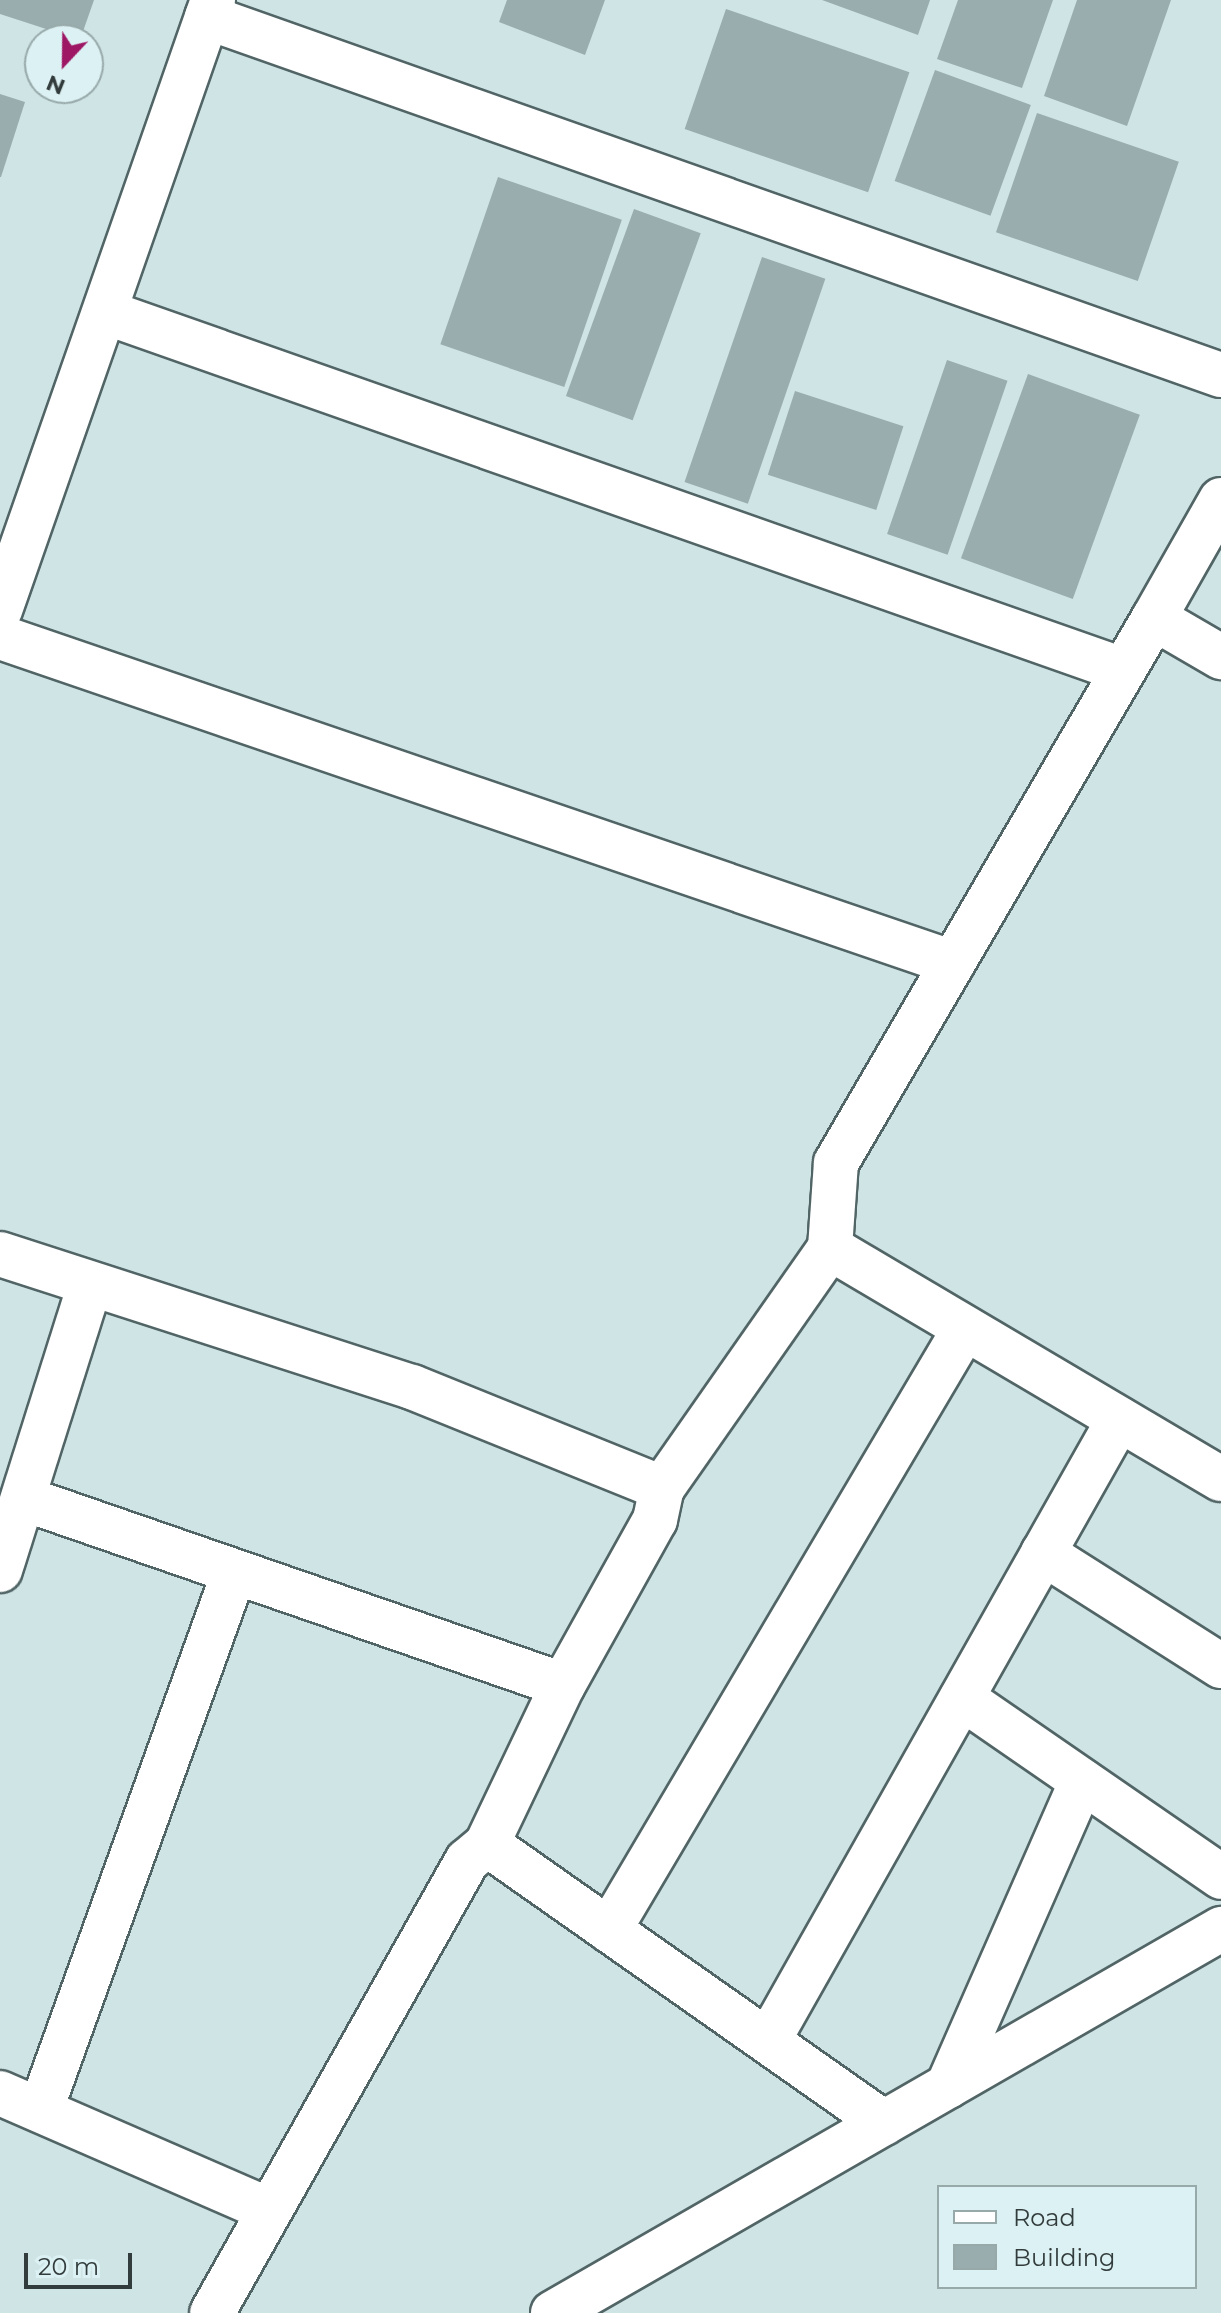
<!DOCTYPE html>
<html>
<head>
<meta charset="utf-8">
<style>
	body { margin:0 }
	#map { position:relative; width:1221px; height:2313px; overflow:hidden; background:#cfe4e5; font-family:Montserrat,sans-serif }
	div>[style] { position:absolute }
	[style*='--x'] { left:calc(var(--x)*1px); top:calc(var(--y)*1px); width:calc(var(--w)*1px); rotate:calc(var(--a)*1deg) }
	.building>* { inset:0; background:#99adae; transform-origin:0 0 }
	.roads { filter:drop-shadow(2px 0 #526566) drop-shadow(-2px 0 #526566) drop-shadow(0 2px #526566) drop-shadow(0 -2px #526566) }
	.minor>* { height:44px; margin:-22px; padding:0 22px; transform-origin:22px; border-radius:22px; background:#fff }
	.tertiary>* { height:44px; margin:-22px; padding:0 22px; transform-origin:22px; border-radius:22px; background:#fff }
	span { translate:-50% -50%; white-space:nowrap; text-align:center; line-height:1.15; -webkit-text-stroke:7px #dcf1f3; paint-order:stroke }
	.legend { position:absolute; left:937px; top:2185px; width:260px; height:104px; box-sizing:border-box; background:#dcf1f3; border:2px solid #98a9aa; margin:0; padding:10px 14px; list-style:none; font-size:24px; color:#333c3c }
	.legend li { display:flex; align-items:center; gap:16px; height:40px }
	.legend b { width:40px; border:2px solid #98a9aa }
	.north { position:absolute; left:24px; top:24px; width:80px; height:80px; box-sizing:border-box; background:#dcf1f3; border:2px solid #98a9aa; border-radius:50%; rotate:202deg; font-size:22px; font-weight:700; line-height:32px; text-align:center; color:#333c3c }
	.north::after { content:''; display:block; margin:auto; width:28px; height:36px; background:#9e1765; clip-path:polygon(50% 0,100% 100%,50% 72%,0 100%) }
	.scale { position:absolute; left:24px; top:2253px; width:108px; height:36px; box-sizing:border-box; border:4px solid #333c3c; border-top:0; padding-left:10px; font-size:24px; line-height:28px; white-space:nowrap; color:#333c3c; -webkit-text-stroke:6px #dcf1f3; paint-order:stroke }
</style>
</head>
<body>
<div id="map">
	<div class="building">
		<i style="clip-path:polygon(0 0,94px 0,80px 40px,0 14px)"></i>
		<i style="clip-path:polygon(507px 0,605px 0,585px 55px,499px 22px)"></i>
		<i style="clip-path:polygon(822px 0,930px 0,918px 35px)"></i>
		<i style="clip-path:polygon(958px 0,1053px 0,1022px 88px,937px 59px)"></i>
		<i style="clip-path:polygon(1077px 0,1171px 0,1127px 126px,1044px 96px)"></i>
		<i style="left:726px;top:9px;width:194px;height:127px;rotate:19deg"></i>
		<i style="left:935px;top:70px;width:102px;height:118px;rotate:20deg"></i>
		<i style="clip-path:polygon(0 94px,25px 102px,1px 177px,0 177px)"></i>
		<i style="left:1037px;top:113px;width:150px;height:126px;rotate:19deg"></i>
		<i style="left:498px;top:177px;width:131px;height:177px;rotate:19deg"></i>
		<i style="left:634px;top:209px;width:71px;height:199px;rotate:20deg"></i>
		<i style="left:762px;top:257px;width:67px;height:238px;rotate:19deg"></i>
		<i style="left:947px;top:360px;width:64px;height:184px;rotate:19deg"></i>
		<i style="left:1028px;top:374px;width:119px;height:196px;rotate:20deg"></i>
		<i style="left:795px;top:391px;width:114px;height:88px;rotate:18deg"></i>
	</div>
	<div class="roads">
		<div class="minor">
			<i style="--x:207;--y:17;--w:1075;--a:19.45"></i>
			<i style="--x:105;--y:312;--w:1079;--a:19.38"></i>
			<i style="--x:0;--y:610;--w:646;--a:-70.75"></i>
			<i style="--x:0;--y:637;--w:1007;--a:18.88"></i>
			<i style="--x:830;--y:1248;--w:454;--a:30.6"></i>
			<i style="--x:0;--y:1254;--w:433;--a:17.9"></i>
			<i style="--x:412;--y:1387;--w:270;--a:22"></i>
			<i style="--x:25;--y:1499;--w:569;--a:19.07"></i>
			<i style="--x:1043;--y:1553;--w:211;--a:32.4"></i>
			<i style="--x:0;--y:1570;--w:299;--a:-72.5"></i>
			<i style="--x:962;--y:1698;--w:315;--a:34.6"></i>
			<i style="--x:487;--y:1844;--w:485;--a:35.1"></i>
			<i style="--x:609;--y:1930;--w:699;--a:-59.4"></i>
			<i style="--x:768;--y:2041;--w:714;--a:-60.56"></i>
			<i style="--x:948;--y:2086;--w:333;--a:-66.3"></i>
			<i style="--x:0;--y:2093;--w:291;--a:23.5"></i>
			<i style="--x:41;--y:2109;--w:570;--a:-70.2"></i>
			<i style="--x:212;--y:2313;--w:519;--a:-60.57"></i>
			<i style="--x:467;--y:1861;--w:26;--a:-40"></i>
			<i style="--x:487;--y:1844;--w:176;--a:-64.5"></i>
			<i style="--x:563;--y:1685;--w:189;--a:-60.9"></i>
			<i style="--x:655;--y:1520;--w:33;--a:-78"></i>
			<i style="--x:662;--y:1488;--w:293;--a:-55"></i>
			<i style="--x:830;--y:1248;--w:85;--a:-86"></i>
			<i style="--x:836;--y:1163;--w:631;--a:-59.74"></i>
			<i style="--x:553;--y:2313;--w:771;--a:-29.89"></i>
		</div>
		<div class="tertiary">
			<i style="--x:1221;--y:500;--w:136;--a:119.6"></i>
			<i style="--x:1154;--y:618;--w:78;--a:30.2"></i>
		</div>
	</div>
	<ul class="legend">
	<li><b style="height:10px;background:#fff"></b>Road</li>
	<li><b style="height:22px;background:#99adae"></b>Building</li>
	</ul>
	<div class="north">N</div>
	<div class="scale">20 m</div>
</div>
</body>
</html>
